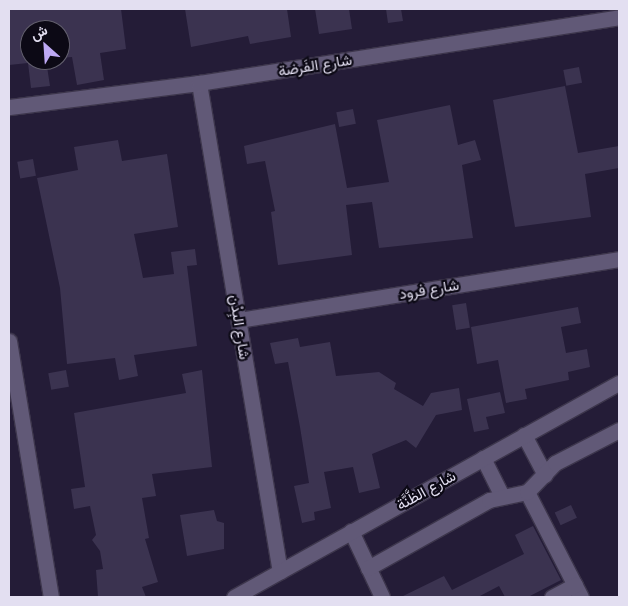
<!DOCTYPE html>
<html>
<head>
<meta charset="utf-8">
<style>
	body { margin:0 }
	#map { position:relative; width:628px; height:606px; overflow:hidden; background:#241c37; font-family:Mulish,Vazirmatn,sans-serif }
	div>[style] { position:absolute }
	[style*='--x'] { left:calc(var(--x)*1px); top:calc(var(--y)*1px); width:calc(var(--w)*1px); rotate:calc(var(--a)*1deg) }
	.building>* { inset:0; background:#3b3350; transform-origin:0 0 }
	.roads { filter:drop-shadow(1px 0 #3d364c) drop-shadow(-1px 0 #3d364c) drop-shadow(0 1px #3d364c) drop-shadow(0 -1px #3d364c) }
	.street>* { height:15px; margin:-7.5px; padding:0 7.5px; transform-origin:7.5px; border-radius:7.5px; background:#615977 }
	span { translate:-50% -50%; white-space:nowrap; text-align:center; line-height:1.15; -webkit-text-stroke:4.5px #0c0915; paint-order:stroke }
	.street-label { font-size:15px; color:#e3dff1 }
	.frame { position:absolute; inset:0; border:10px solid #e3dff1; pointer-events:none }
	.north { position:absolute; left:20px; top:20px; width:50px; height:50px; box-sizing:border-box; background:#0c0915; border:1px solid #625f6d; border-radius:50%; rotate:334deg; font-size:14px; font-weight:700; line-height:20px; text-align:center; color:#e3dff1 }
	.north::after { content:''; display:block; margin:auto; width:18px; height:22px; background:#bea9f5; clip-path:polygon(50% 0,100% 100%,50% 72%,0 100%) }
</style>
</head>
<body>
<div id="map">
	<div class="building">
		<i style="clip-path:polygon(9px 9px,121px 9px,126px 49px,100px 53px,104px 80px,77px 85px,72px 57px,60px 58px,60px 30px,30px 30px,30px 60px,46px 60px,50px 86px,31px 88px,28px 63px,9px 65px)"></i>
		<i style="clip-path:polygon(185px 9px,287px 9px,291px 37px,250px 44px,248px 36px,191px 47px)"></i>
		<i style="clip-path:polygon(315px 9px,349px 9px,352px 29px,319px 34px)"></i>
		<i style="clip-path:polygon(386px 9px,401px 9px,403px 21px,388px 23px)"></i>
		<i style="left:579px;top:67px;width:16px;height:16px;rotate:79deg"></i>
		<i style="clip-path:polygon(565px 86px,578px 153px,619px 146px,619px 168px,585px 174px,591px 217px,515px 227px,493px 100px)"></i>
		<i style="clip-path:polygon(450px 105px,458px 145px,475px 140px,481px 160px,462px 165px,473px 238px,379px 248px,372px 202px,346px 205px,352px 255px,278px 265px,271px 212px,275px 211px,265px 161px,247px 164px,244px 146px,335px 124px,347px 188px,389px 182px,377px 120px)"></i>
		<i style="left:353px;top:109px;width:15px;height:17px;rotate:79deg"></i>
		<i style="clip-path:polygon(118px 140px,122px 161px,167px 154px,178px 227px,134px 234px,143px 278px,174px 274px,171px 252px,195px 249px,197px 265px,187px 266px,197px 346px,134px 355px,138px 376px,119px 380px,115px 358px,67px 364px,60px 288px,37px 178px,78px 170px,74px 147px)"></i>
		<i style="left:33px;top:159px;width:17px;height:16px;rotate:80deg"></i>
		<i style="left:466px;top:303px;width:25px;height:14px;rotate:81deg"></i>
		<i style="clip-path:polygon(578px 307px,581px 323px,561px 327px,566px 353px,587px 349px,590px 367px,568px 372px,569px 380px,525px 389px,527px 399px,506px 403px,498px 360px,477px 364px,471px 327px)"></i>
		<i style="clip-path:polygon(298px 338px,300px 347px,330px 342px,336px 376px,379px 372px,396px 383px,394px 389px,423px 406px,431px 393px,459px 388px,462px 410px,436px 415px,416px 448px,406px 440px,372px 454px,380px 488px,359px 493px,353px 467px,324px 472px,331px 508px,314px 512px,315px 520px,302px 523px,294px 486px,309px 483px,300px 427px,288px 362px,275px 364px,270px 343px)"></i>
		<i style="left:66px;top:370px;width:17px;height:18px;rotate:80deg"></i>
		<i style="clip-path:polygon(202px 370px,212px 467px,152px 474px,156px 496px,142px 498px,149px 538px,145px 539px,158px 582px,142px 587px,146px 597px,98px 597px,96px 570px,103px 569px,100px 551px,92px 540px,96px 535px,90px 506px,74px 509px,71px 489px,85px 487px,74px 413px,186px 393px,182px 374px)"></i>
		<i style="clip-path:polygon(500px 392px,505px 413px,486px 417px,489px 429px,474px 432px,467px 399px)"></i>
		<i style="left:571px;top:505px;width:14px;height:18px;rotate:65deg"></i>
		<i style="clip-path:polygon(214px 510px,217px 521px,224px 523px,224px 549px,187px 556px,180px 515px)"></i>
		<i style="clip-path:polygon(533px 526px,561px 580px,528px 597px,505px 597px,499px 586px,478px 597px,401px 597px,444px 576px,452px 590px,524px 554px,515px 535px)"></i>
	</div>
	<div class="roads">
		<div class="street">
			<i style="--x:199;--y:83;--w:495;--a:80.6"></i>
			<i style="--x:9;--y:107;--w:192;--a:-7.2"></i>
			<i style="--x:199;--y:83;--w:425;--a:-8.9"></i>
			<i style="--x:239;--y:320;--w:385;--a:-9.1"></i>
			<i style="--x:9;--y:341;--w:259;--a:80.7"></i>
			<i style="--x:524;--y:435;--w:45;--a:62.3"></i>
			<i style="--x:483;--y:458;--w:42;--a:63.4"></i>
			<i style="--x:527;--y:492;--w:118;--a:62.8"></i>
			<i style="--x:351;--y:531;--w:73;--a:64.8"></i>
			<i style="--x:368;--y:568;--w:139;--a:-29.3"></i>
			<i style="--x:489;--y:500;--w:39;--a:-12"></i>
			<i style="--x:527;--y:492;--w:40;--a:-46"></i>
			<i style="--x:555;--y:463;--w:72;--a:-27.3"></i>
			<i style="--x:234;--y:597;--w:440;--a:-29.1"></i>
			<i style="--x:552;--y:597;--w:26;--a:-28"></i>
		</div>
	</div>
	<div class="street-label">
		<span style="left:315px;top:65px;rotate:-9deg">شارع الفَرضة</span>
		<span style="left:429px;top:289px;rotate:-9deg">شارع فرود</span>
		<span style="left:240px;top:327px;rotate:81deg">شارع البِدْن</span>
		<span style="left:426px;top:490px;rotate:-29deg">شارع الظَّنَّة</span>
	</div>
	<div class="frame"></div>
	<div class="north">ش</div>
</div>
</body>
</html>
